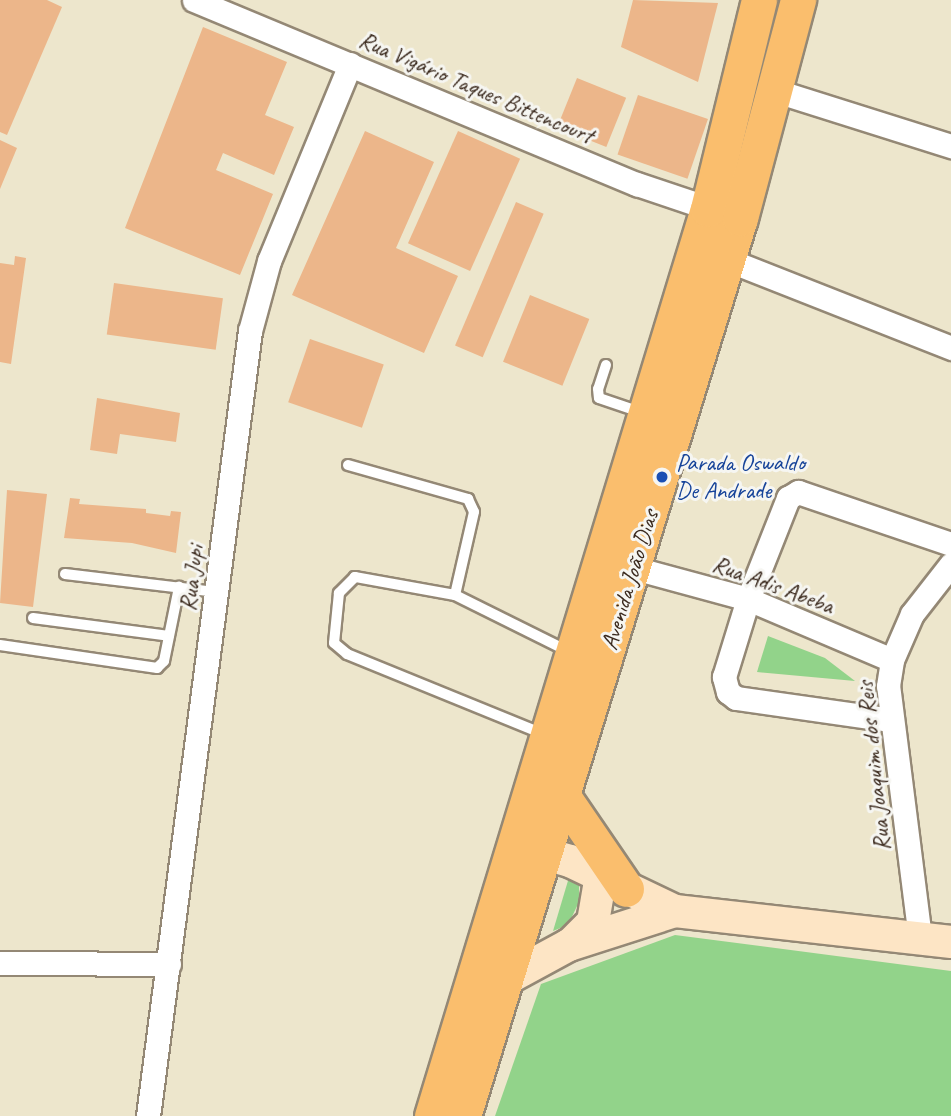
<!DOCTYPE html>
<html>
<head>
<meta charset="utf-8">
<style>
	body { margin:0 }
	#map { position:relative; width:951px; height:1116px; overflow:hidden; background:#ede6cc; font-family:Caveat,sans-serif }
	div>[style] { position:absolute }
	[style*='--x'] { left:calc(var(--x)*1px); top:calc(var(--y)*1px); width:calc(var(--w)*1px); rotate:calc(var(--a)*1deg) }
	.green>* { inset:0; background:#92d38a }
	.building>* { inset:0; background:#ecb68a; transform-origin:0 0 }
	.roads { filter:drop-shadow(2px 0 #948875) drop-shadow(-2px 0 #948875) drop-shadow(0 2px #948875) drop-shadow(0 -2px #948875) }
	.lane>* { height:10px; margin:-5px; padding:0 5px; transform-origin:5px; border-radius:5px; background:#fff }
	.street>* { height:23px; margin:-11.5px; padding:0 11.5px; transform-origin:11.5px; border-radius:11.5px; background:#fff }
	.secondary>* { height:32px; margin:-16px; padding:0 16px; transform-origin:16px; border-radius:16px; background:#fde5c5 }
	.primary>* { height:35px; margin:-17.5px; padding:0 17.5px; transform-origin:17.5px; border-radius:17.5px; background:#fabe6d }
	.dots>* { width:19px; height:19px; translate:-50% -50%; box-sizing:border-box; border:4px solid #f6f6f2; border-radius:50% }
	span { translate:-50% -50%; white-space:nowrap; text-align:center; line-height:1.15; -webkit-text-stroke:6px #f6f6f2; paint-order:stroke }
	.street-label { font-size:24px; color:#3b2a1e }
	.transit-label { font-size:24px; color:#164399 }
	.left { translate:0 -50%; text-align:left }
</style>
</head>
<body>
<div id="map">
	<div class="green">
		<i style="clip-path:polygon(777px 0,780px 0,729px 193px,757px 80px)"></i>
		<i style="clip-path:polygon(768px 636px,825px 658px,855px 681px,757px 672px)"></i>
		<i style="clip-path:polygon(570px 874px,579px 881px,579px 902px,568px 925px,553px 931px)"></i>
		<i style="clip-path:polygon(675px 935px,951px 971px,951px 1116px,495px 1116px,541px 984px)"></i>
	</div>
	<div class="building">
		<i style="clip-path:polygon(0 0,47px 0,62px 7px,7px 135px,0 132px)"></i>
		<i style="clip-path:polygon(633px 0,718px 3px,698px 82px,621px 47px)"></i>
		<i style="clip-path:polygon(203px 27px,287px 62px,265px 115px,294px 127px,274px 175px,223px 153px,216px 170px,273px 194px,240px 275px,125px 228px)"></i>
		<i style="left:577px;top:78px;width:53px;height:53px;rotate:22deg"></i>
		<i style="left:638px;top:95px;width:74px;height:63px;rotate:19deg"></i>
		<i style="clip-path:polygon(365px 131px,434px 162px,396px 248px,458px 276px,424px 353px,292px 295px)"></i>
		<i style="left:458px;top:131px;width:68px;height:123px;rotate:24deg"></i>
		<i style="clip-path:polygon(0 140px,17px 148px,0 189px)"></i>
		<i style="left:516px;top:202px;width:30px;height:156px;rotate:23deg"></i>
		<i style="clip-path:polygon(15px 256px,26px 258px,11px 364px,0 362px,0 263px,14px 265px)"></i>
		<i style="left:114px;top:283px;width:110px;height:52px;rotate:8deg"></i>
		<i style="left:530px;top:295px;width:64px;height:72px;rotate:22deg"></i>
		<i style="left:310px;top:339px;width:78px;height:67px;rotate:19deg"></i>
		<i style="clip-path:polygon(97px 398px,180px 413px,176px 442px,120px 434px,117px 454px,90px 450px)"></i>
		<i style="clip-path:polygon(7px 490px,47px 494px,33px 607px,0 603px)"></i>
		<i style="clip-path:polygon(70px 498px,80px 499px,79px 504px,146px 509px,146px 513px,170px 516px,171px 511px,181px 512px,176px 553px,132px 543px,64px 538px)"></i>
	</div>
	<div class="roads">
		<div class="lane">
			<i style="--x:606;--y:365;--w:25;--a:108"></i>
			<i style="--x:598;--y:389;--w:9;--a:84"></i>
			<i style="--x:599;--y:398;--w:46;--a:18.8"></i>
			<i style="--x:348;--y:465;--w:125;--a:15.8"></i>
			<i style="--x:468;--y:499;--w:14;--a:65"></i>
			<i style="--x:474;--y:512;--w:85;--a:102.9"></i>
			<i style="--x:455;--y:595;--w:126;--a:26.4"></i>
			<i style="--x:65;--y:574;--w:153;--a:6.8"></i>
			<i style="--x:455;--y:595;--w:102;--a:-169.8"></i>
			<i style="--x:355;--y:577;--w:23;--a:135"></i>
			<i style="--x:339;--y:593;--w:50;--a:95.7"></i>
			<i style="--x:334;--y:643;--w:17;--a:40"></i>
			<i style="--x:347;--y:654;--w:212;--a:22.2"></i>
			<i style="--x:33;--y:618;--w:137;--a:7.5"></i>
			<i style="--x:0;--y:645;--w:159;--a:8.3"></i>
			<i style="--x:157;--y:668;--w:10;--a:-45"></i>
			<i style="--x:164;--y:661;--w:76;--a:-78.5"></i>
		</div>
		<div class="street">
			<i style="--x:194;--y:0;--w:480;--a:22.6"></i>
			<i style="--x:637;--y:184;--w:88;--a:18.6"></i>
			<i style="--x:773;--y:90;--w:187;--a:17.5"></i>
			<i style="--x:728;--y:260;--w:240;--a:21.5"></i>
			<i style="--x:634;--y:568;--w:118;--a:15.2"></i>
			<i style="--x:748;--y:599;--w:156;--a:23"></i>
			<i style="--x:891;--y:720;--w:157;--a:-171.9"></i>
			<i style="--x:736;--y:698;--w:10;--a:-143"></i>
			<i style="--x:728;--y:692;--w:16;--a:-105"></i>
			<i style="--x:724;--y:677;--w:82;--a:-72.9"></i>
			<i style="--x:748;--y:599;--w:109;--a:-68.4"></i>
			<i style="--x:788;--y:498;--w:12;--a:-31"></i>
			<i style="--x:798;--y:492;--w:162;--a:18.8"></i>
			<i style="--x:920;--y:938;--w:254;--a:-97.2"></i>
			<i style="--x:888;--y:686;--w:26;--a:-81"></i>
			<i style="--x:892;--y:660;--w:50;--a:-66.5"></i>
			<i style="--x:912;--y:614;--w:63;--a:-52"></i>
			<i style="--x:0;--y:963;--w:169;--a:0.3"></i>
			<i style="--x:148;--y:1116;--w:792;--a:-82.6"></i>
			<i style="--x:250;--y:331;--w:73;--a:-74.8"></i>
			<i style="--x:269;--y:261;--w:213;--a:-67.6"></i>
		</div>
		<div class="secondary">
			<i style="--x:520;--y:847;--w:52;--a:15.6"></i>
			<i style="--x:570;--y:861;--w:116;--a:25.5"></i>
			<i style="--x:675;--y:911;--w:278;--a:6.4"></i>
			<i style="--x:571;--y:944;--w:31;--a:-45"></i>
			<i style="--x:593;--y:922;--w:48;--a:-80.3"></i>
			<i style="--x:510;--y:977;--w:67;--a:-28.5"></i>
			<i style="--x:569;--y:945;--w:111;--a:-17.8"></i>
		</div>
		<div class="primary">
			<i style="--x:564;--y:798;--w:110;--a:55.7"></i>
			<i style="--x:432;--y:1116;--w:948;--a:-73.08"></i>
			<i style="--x:708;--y:209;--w:215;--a:-76.3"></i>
			<i style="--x:463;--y:1116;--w:940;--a:-72.86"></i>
			<i style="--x:740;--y:218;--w:226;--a:-75.1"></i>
		</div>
	</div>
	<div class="dots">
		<i style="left:662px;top:477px;background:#1a4fb4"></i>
	</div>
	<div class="street-label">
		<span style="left:476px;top:88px;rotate:23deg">Rua Vigário Taques Bittencourt</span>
		<span style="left:192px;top:578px;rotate:-83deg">Rua Jupi</span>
		<span style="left:630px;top:580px;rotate:-73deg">Avenida João Dias</span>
		<span style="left:773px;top:585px;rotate:20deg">Rua Adis Abeba</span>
		<span style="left:874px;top:766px;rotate:-96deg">Rua Joaquim dos Reis</span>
	</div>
	<div class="transit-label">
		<span class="left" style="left:676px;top:477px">Parada Oswaldo<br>De Andrade</span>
	</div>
</div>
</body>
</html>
